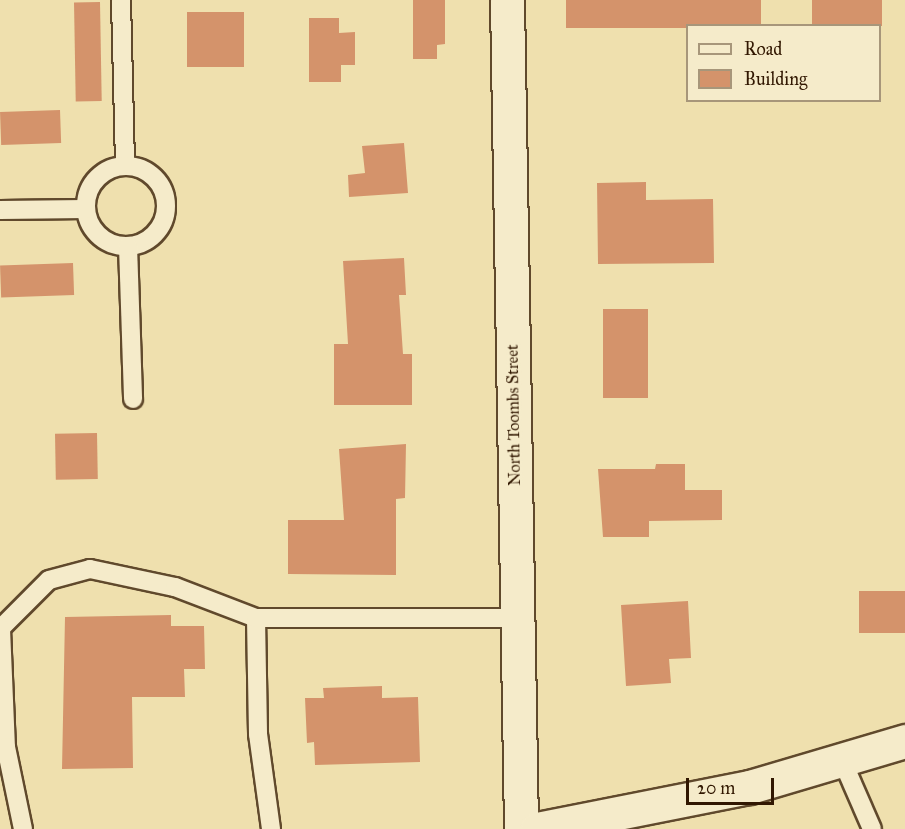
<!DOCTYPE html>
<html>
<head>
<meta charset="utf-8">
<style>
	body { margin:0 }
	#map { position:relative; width:905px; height:829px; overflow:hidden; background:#efe0ae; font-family:"IM FELL Great Primer",serif }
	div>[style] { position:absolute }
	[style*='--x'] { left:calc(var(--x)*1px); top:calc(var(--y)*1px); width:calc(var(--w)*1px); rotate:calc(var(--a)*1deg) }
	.building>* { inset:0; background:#d4936b; transform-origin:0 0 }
	.roads { filter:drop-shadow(2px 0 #60492c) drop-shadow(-2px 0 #60492c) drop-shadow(0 2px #60492c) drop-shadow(0 -2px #60492c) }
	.service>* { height:18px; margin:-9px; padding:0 9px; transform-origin:9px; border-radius:9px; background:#f5ebca }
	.service>.ring { margin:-9px; padding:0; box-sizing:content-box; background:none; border:18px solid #f5ebca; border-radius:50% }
	.minor>* { height:33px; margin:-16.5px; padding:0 16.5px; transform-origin:16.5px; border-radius:16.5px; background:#f5ebca }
	.secondary>* { height:33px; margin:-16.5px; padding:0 16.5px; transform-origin:16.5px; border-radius:16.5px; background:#f5ebca }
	span { translate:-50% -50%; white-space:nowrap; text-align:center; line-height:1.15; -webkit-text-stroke:5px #f5ebca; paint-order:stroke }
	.street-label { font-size:16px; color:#311701 }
	.legend { position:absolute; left:686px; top:24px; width:195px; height:78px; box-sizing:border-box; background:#f5ebca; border:2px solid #a7967a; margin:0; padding:8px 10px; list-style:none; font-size:18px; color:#311701 }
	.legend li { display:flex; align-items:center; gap:12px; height:30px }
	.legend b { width:30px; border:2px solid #a7967a }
	.scale { position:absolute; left:686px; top:778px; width:88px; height:27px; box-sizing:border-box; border:3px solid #311701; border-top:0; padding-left:8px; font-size:18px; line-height:21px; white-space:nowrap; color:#311701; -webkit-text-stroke:4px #f5ebca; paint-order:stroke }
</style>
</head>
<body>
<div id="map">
	<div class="building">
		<i style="clip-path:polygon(413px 0,445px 0,445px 44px,437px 45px,437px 59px,413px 59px)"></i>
		<i style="left:566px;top:0;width:195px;height:28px"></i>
		<i style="left:812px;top:0;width:70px;height:26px"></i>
		<i style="left:100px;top:2px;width:99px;height:26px;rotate:89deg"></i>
		<i style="left:187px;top:12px;width:57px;height:55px"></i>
		<i style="clip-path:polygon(309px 18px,339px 18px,339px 33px,355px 32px,355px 65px,341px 65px,341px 82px,309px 82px)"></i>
		<i style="left:60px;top:110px;width:33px;height:60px;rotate:88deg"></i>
		<i style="clip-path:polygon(404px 143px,408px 193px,349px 197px,348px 175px,365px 173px,362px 146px)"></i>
		<i style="clip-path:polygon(646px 182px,646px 200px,713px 199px,714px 263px,598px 264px,597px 183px)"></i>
		<i style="clip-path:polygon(404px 258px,406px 295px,399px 295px,403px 354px,412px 354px,412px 405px,334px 405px,334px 344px,348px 344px,343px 261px)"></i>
		<i style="left:73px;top:263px;width:32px;height:73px;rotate:88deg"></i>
		<i style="left:603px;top:309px;width:45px;height:89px"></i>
		<i style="left:97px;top:433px;width:46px;height:42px;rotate:89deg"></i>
		<i style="clip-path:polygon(406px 444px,405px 498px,396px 499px,396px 575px,288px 574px,288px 520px,344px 520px,339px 449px)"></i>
		<i style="clip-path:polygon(656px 464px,685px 464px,685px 490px,722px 490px,722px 520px,649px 521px,649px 537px,603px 537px,598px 469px,655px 469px)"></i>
		<i style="left:859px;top:591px;width:46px;height:42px"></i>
		<i style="clip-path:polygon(688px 601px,691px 658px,669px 659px,671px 683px,626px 686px,621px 605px)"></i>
		<i style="clip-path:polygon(171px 615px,171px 626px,204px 626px,205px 669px,184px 669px,185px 697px,132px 697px,133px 768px,62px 769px,65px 617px)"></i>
		<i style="clip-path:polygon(382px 686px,382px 698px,418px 697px,420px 762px,315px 765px,314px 742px,307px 743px,305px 698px,324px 698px,323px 688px)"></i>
	</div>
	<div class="roads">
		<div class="service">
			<i style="--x:121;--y:0;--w:166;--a:88.6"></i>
			<i class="ring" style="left:86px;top:166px;width:62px;height:62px"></i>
			<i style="--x:0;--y:210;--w:86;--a:-0.7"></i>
			<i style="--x:128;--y:246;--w:153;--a:88.1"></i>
			<i style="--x:256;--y:618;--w:116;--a:89"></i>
			<i style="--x:258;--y:734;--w:96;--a:82.2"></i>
			<i style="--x:0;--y:629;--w:69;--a:-45"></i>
			<i style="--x:49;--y:580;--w:42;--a:-15"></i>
			<i style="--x:90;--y:569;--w:87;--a:12"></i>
			<i style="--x:175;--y:587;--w:87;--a:20.9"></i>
			<i style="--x:256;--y:618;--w:261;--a:0"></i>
			<i style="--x:1;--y:629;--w:118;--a:87.6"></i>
			<i style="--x:6;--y:747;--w:84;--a:78.3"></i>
			<i style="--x:842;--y:760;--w:75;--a:66.5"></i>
		</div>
		<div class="minor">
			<i style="--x:507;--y:0;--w:829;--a:89.03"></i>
		</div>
		<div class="secondary">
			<i style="--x:537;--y:829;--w:217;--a:-11.2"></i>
			<i style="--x:750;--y:787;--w:162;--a:-16.5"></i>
		</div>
	</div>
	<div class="street-label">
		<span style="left:514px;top:415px;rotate:-91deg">North Toombs Street</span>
	</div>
	<ul class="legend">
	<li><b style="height:8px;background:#f5ebca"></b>Road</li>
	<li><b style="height:16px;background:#d4936b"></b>Building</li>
	</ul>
	<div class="scale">20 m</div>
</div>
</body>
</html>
